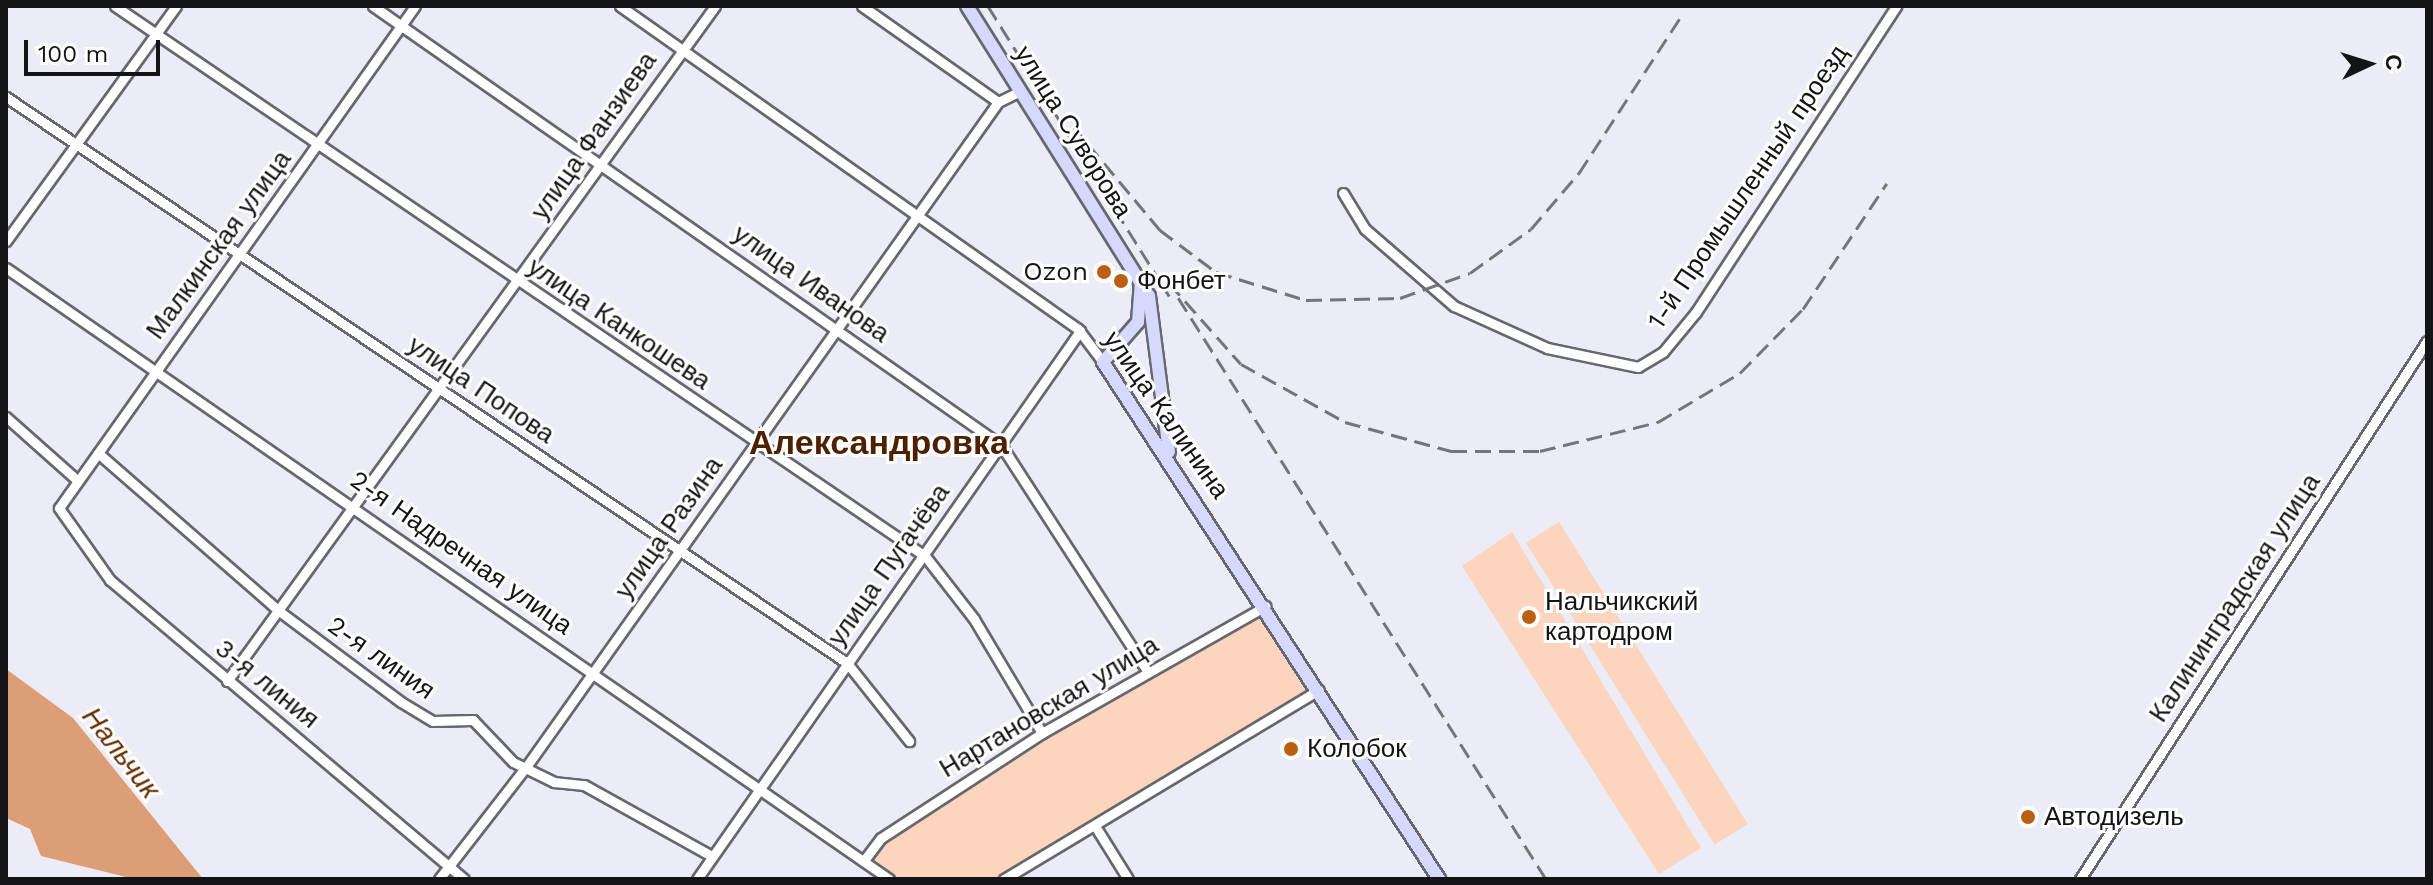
<!DOCTYPE html>
<html>
<head>
<meta charset="utf-8">
<style>
	body { margin:0 }
	#map { position:relative; width:2433px; height:885px; overflow:hidden; background:#ebecf5; font-family:"Work Sans",sans-serif }
	div>[style] { position:absolute }
	[style*='--x'] { left:calc(var(--x)*1px); top:calc(var(--y)*1px); width:calc(var(--w)*1px); rotate:calc(var(--a)*1deg) }
	.green>* { inset:0; background:#fdd4bd; transform-origin:0 0 }
	.water>* { inset:0; background:#dc9d77 }
	.roads { filter:drop-shadow(2px 0 #66676f) drop-shadow(-2px 0 #66676f) drop-shadow(0 2px #66676f) drop-shadow(0 -2px #66676f) }
	.minor>* { height:9px; margin:-4.5px; padding:0 4.5px; transform-origin:4.5px; border-radius:4.5px; background:#fff }
	.major>* { height:12px; margin:-6px; padding:0 6px; transform-origin:6px; border-radius:6px; background:#d6d8fd }
	.rail>* { height:3px; margin-top:-1.5px; transform-origin:0; background:repeating-linear-gradient(90deg,#74747a 0 16px,transparent 0 24px) }
	.dots>* { width:22px; height:22px; translate:-50% -50%; box-sizing:border-box; border:4px solid #fff; border-radius:50% }
	span { translate:-50% -50%; white-space:nowrap; text-align:center; line-height:1.15; -webkit-text-stroke:6px #fff; paint-order:stroke }
	.street-label { font-size:26px; color:#141417 }
	.poi-label { font-size:26px; color:#141417 }
	.right { translate:-100% -50%; text-align:right }
	.left { translate:0 -50%; text-align:left }
	.water-label { font-size:28px; color:#662d00; font-style:italic }
	.district-label { font-size:34px; color:#4d2100; font-weight:700 }
	.frame { position:absolute; inset:0; border:8px solid #141417; pointer-events:none }
	.north { position:absolute; left:2329px; top:24px; width:80px; height:80px; -webkit-text-stroke:6px #fff; paint-order:stroke; rotate:86deg; font-size:22px; font-weight:700; line-height:32px; text-align:center; color:#141417 }
	.north::after { content:''; display:block; margin:auto; width:28px; height:36px; background:#141417; clip-path:polygon(50% 0,100% 100%,50% 72%,0 100%) }
	.scale { position:absolute; left:24px; top:40px; width:136px; height:36px; box-sizing:border-box; border:4px solid #141417; border-top:0; padding-left:10px; font-size:24px; line-height:28px; white-space:nowrap; color:#141417; -webkit-text-stroke:6px #fff; paint-order:stroke }
</style>
</head>
<body>
<div id="map">
	<div class="green">
		<i style="left:1559px;top:522px;width:356px;height:39px;rotate:58deg"></i>
		<i style="clip-path:polygon(1512px 532px,1701px 848px,1659px 874px,1462px 566px)"></i>
		<i style="clip-path:polygon(1266px 606px,1319px 690px,1004px 879px,889px 879px,865px 859px,881px 838px)"></i>
	</div>
	<div class="water">
		<i style="clip-path:polygon(6px 669px,73px 718px,203px 879px,134px 879px,41px 856px,30px 829px,6px 818px)"></i>
	</div>
	<div class="roads">
		<div class="minor">
			<i style="--x:115;--y:6;--w:979;--a:34.18"></i>
			<i style="--x:925;--y:556;--w:80;--a:52.1"></i>
			<i style="--x:974;--y:619;--w:133;--a:59.2"></i>
			<i style="--x:373;--y:6;--w:766;--a:34.96"></i>
			<i style="--x:1001;--y:445;--w:269;--a:57.1"></i>
			<i style="--x:415;--y:6;--w:615;--a:125.34"></i>
			<i style="--x:59;--y:508;--w:88;--a:54.7"></i>
			<i style="--x:110;--y:580;--w:463;--a:40.2"></i>
			<i style="--x:620;--y:6;--w:560;--a:35.19"></i>
			<i style="--x:1078;--y:329;--w:41;--a:52.9"></i>
			<i style="--x:862;--y:6;--w:166;--a:35.2"></i>
			<i style="--x:6;--y:97;--w:1014;--a:33.94"></i>
			<i style="--x:847;--y:663;--w:100;--a:51.5"></i>
			<i style="--x:1343;--y:193;--w:42;--a:58.6"></i>
			<i style="--x:1365;--y:229;--w:118;--a:40.9"></i>
			<i style="--x:1454;--y:306;--w:102;--a:24.3"></i>
			<i style="--x:1547;--y:348;--w:93;--a:11.8"></i>
			<i style="--x:1638;--y:367;--w:29;--a:-31"></i>
			<i style="--x:1663;--y:352;--w:52;--a:-50.5"></i>
			<i style="--x:1696;--y:312;--w:366;--a:-56.8"></i>
			<i style="--x:6;--y:241;--w:290;--a:-54.1"></i>
			<i style="--x:6;--y:268;--w:1074;--a:34.68"></i>
			<i style="--x:6;--y:417;--w:95;--a:41.6"></i>
			<i style="--x:98;--y:453;--w:240;--a:41.1"></i>
			<i style="--x:279;--y:611;--w:152;--a:36.7"></i>
			<i style="--x:401;--y:702;--w:37;--a:31"></i>
			<i style="--x:433;--y:721;--w:40;--a:-1.4"></i>
			<i style="--x:473;--y:720;--w:58;--a:46.4"></i>
			<i style="--x:513;--y:762;--w:46;--a:26"></i>
			<i style="--x:554;--y:782;--w:30;--a:6"></i>
			<i style="--x:584;--y:785;--w:144;--a:29.1"></i>
			<i style="--x:227;--y:681;--w:833;--a:-54.13"></i>
			<i style="--x:1095;--y:826;--w:62;--a:58.1"></i>
			<i style="--x:865;--y:859;--w:26;--a:-53"></i>
			<i style="--x:881;--y:838;--w:192;--a:-33.1"></i>
			<i style="--x:1042;--y:733;--w:257;--a:-29.6"></i>
			<i style="--x:439;--y:879;--w:142;--a:-52.2"></i>
			<i style="--x:526;--y:767;--w:815;--a:-54.63"></i>
			<i style="--x:998;--y:102;--w:25;--a:-26"></i>
			<i style="--x:697;--y:879;--w:669;--a:-55.05"></i>
			<i style="--x:1004;--y:879;--w:367;--a:-31"></i>
			<i style="--x:2080;--y:879;--w:640;--a:-57.18"></i>
		</div>
		<div class="major">
			<i style="--x:967;--y:6;--w:342;--a:57.9"></i>
			<i style="--x:1149;--y:296;--w:157;--a:82.7"></i>
			<i style="--x:1141;--y:281;--w:41;--a:94.2"></i>
			<i style="--x:1138;--y:322;--w:53;--a:131.2"></i>
			<i style="--x:1103;--y:362;--w:617;--a:56.98"></i>
		</div>
	</div>
	<div class="rail">
		<i style="--x:988;--y:6;--w:342;--a:58"></i>
		<i style="--x:1321;--y:6;--w:5;--a:0"></i>
		<i style="--x:1073;--y:126;--w:136;--a:50.1"></i>
		<i style="--x:1160;--y:230;--w:70;--a:36.9"></i>
		<i style="--x:1216;--y:272;--w:94;--a:17.3"></i>
		<i style="--x:1306;--y:300;--w:94;--a:-1.2"></i>
		<i style="--x:1400;--y:298;--w:74;--a:-19.7"></i>
		<i style="--x:1470;--y:273;--w:75;--a:-35.8"></i>
		<i style="--x:1531;--y:229;--w:74;--a:-49.4"></i>
		<i style="--x:1579;--y:173;--w:185;--a:-56.9"></i>
		<i style="--x:1546;--y:879;--w:705;--a:-122.32"></i>
		<i style="--x:1169;--y:283;--w:108;--a:48.4"></i>
		<i style="--x:1241;--y:364;--w:119;--a:29.1"></i>
		<i style="--x:1345;--y:422;--w:110;--a:15.3"></i>
		<i style="--x:1451;--y:451;--w:89;--a:0"></i>
		<i style="--x:1540;--y:451;--w:122;--a:-13.8"></i>
		<i style="--x:1658;--y:422;--w:96;--a:-30.9"></i>
		<i style="--x:1740;--y:373;--w:90;--a:-45.5"></i>
		<i style="--x:1803;--y:309;--w:151;--a:-56.3"></i>
	</div>
	<div class="dots">
		<i style="left:1104px;top:272px;background:#bd5e15"></i>
		<i style="left:1121px;top:281px;background:#bd5e15"></i>
		<i style="left:1529px;top:617px;background:#bd5e15"></i>
		<i style="left:1291px;top:749px;background:#bd5e15"></i>
		<i style="left:2028px;top:817px;background:#bd5e15"></i>
	</div>
	<div class="street-label">
		<span style="left:1073px;top:132px;rotate:58deg">улица Суворова</span>
		<span style="left:594px;top:136px;rotate:-55deg">улица Фанзиева</span>
		<span style="left:1748px;top:187px;rotate:-56deg">1-й Промышленный проезд</span>
		<span style="left:219px;top:245px;rotate:-54deg">Малкинская улица</span>
		<span style="left:811px;top:284px;rotate:35deg">улица Иванова</span>
		<span style="left:619px;top:324px;rotate:34deg">улица Канкошева</span>
		<span style="left:481px;top:390px;rotate:34deg">улица Попова</span>
		<span style="left:1166px;top:415px;rotate:55deg">улица Калинина</span>
		<span style="left:669px;top:528px;rotate:-55deg">улица Разина</span>
		<span style="left:461px;top:553px;rotate:35deg">2-я Надречная улица</span>
		<span style="left:889px;top:565px;rotate:-55deg">улица Пугачёва</span>
		<span style="left:2235px;top:598px;rotate:-57deg">Калининградская улица</span>
		<span style="left:381px;top:658px;rotate:35deg">2-я линия</span>
		<span style="left:267px;top:684px;rotate:39deg">3-я линия</span>
		<span style="left:1049px;top:707px;rotate:-31deg">Нартановская улица</span>
	</div>
	<div class="poi-label">
		<span class="right" style="left:1088px;top:272px">Ozon</span>
		<span class="left" style="left:1137px;top:281px">Фонбет</span>
		<span class="left" style="left:1545px;top:617px">Нальчикский<br>картодром</span>
		<span class="left" style="left:1307px;top:749px">Колобок</span>
		<span class="left" style="left:2044px;top:817px">Автодизель</span>
	</div>
	<div class="water-label">
		<span style="left:121px;top:753px;rotate:52deg">Нальчик</span>
	</div>
	<div class="district-label">
		<span style="left:879px;top:443px">Александровка</span>
	</div>
	<div class="frame"></div>
	<div class="north">С</div>
	<div class="scale">100 m</div>
</div>
</body>
</html>
